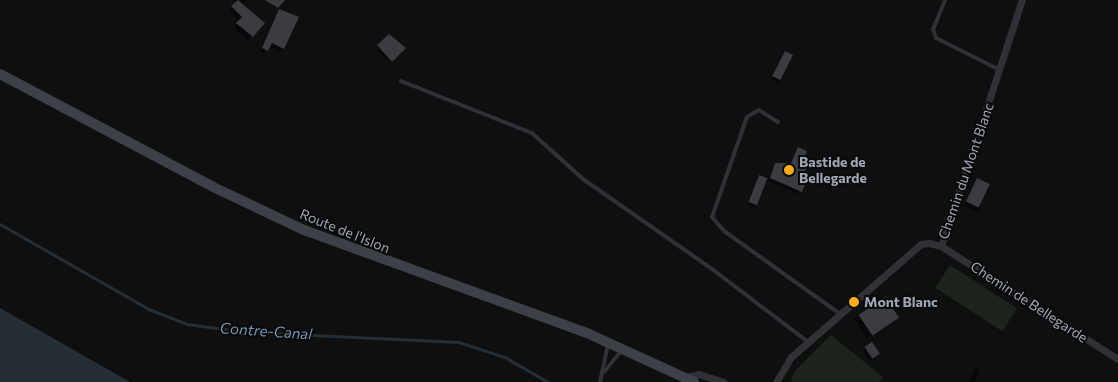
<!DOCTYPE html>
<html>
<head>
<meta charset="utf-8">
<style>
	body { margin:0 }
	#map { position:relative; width:1118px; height:382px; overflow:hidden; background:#0f0f10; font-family:Commissioner,sans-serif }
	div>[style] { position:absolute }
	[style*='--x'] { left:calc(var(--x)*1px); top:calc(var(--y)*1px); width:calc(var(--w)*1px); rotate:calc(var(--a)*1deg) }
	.green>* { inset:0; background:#1b231c; transform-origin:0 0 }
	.water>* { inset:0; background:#252e35 }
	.shadow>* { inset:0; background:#0007; transform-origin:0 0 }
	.stream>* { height:2.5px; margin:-1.25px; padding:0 1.25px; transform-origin:1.25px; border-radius:1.25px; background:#252e35 }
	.building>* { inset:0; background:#3b3c41; transform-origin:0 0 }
	.lane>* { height:4px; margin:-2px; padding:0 2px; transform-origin:2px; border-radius:2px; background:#303136 }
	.street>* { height:7px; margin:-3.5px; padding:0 3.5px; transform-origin:3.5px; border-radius:3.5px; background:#303136 }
	.secondary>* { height:10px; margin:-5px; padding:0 5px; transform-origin:5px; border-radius:5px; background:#3d4046 }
	.dots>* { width:14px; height:14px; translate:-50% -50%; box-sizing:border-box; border:2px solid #0a0a0b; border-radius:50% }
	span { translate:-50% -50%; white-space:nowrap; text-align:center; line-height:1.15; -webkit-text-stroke:4px #0a0a0b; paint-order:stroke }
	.poi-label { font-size:14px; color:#9ea5b3; font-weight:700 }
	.left { translate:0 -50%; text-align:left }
	.street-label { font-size:14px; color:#9ea5b3 }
	.water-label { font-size:15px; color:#7195b2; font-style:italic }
</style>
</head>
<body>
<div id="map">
	<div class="green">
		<i style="left:950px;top:265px;width:80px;height:27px;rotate:33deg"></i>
		<i style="clip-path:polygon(831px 335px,883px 377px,879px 382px,791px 382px,794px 372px)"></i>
	</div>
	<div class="water">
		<i style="clip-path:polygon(0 308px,130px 382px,0 382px)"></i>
	</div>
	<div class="shadow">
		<i style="clip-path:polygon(233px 0,247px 0,243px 3px,264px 23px,248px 40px,234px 28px,239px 21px,229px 10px,236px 4px)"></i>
		<i style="clip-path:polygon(280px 10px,297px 18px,283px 49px,280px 52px,269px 46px,264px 54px,260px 51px)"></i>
		<i style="left:389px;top:36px;width:19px;height:19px;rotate:39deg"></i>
		<i style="clip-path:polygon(785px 53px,781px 80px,779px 83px,772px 80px)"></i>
		<i style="clip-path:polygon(799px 148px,802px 175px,798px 194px,768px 181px,772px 167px,790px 164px)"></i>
		<i style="clip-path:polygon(759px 176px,755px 205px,753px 207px,747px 205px)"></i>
		<i style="clip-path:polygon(977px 180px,981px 207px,976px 211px,964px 206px)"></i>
		<i style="left:884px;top:299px;width:23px;height:36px;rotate:56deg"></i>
		<i style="clip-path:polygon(872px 344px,876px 357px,870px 361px,863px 351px)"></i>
		<i style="clip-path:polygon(975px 368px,980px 369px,975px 382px,969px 382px)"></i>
	</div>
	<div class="stream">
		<i style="--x:0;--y:224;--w:172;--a:29.7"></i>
		<i style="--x:149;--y:309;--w:41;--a:21.5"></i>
		<i style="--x:187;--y:324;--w:60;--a:7.7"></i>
		<i style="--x:246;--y:332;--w:213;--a:2.7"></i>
		<i style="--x:459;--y:342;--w:48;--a:18.1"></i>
		<i style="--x:505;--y:357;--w:50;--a:30.2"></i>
	</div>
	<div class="building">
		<i style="clip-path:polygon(238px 0,265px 23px,253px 37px,236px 23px,242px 17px,231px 6px)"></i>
		<i style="clip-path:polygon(265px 0,285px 0,278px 8px)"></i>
		<i style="clip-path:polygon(279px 9px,299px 17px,284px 49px,272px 43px,268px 51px,262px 48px)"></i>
		<i style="clip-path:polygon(389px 34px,406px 48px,392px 62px,377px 45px)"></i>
		<i style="left:785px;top:51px;width:9px;height:28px;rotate:27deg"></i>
		<i style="clip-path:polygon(798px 147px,807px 151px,805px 157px,810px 159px,804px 174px,808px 176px,802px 192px,770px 178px,775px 163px,791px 163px)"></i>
		<i style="left:759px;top:175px;width:9px;height:29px;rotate:21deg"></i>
		<i style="left:977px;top:178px;width:14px;height:26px;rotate:25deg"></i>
		<i style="left:885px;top:297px;width:25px;height:32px;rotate:56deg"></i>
		<i style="left:872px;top:342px;width:14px;height:9px;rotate:56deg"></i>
	</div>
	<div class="lane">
		<i style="--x:945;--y:0;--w:31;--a:112"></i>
		<i style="--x:933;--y:29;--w:9;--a:72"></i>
		<i style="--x:936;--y:38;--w:72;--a:26.6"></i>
		<i style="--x:401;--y:81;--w:141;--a:21.7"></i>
		<i style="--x:532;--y:133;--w:69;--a:42"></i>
		<i style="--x:583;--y:179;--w:157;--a:34.9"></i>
		<i style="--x:712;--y:269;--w:121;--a:37.2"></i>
		<i style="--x:778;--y:122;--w:22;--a:-148"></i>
		<i style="--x:759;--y:110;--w:14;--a:150"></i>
		<i style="--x:747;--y:117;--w:106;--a:109.3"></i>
		<i style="--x:712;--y:217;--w:18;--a:49"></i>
		<i style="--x:724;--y:231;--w:143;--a:35.6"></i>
		<i style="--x:604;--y:372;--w:28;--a:-51"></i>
		<i style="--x:600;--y:382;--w:40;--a:-78"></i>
	</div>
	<div class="street">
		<i style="--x:941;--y:246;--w:259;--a:-71.8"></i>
		<i style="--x:685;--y:377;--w:14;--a:-12"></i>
		<i style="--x:699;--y:374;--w:26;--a:18"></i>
		<i style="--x:776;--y:382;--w:29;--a:-59"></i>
		<i style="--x:791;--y:357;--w:172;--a:-41"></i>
		<i style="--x:921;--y:244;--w:8;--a:-7"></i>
		<i style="--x:929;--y:243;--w:12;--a:14"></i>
		<i style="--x:941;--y:246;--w:210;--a:32.6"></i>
	</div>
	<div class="secondary">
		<i style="--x:0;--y:74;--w:241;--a:27.9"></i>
		<i style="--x:213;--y:187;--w:101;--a:25.3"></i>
		<i style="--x:304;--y:230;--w:301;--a:20"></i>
		<i style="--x:587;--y:333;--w:118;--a:24.6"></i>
	</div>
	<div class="dots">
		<i style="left:789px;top:170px;background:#ffac18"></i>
		<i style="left:854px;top:302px;background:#ffac18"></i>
	</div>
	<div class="poi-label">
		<span class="left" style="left:799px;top:170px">Bastide de<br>Bellegarde</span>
		<span class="left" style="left:864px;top:302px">Mont Blanc</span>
	</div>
	<div class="street-label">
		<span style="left:966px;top:171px;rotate:-71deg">Chemin du Mont Blanc</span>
		<span style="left:345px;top:231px;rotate:22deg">Route de l'Islon</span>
		<span style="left:1029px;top:302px;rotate:33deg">Chemin de Bellegarde</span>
	</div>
	<div class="water-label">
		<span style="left:266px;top:331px;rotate:4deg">Contre-Canal</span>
	</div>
</div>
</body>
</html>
